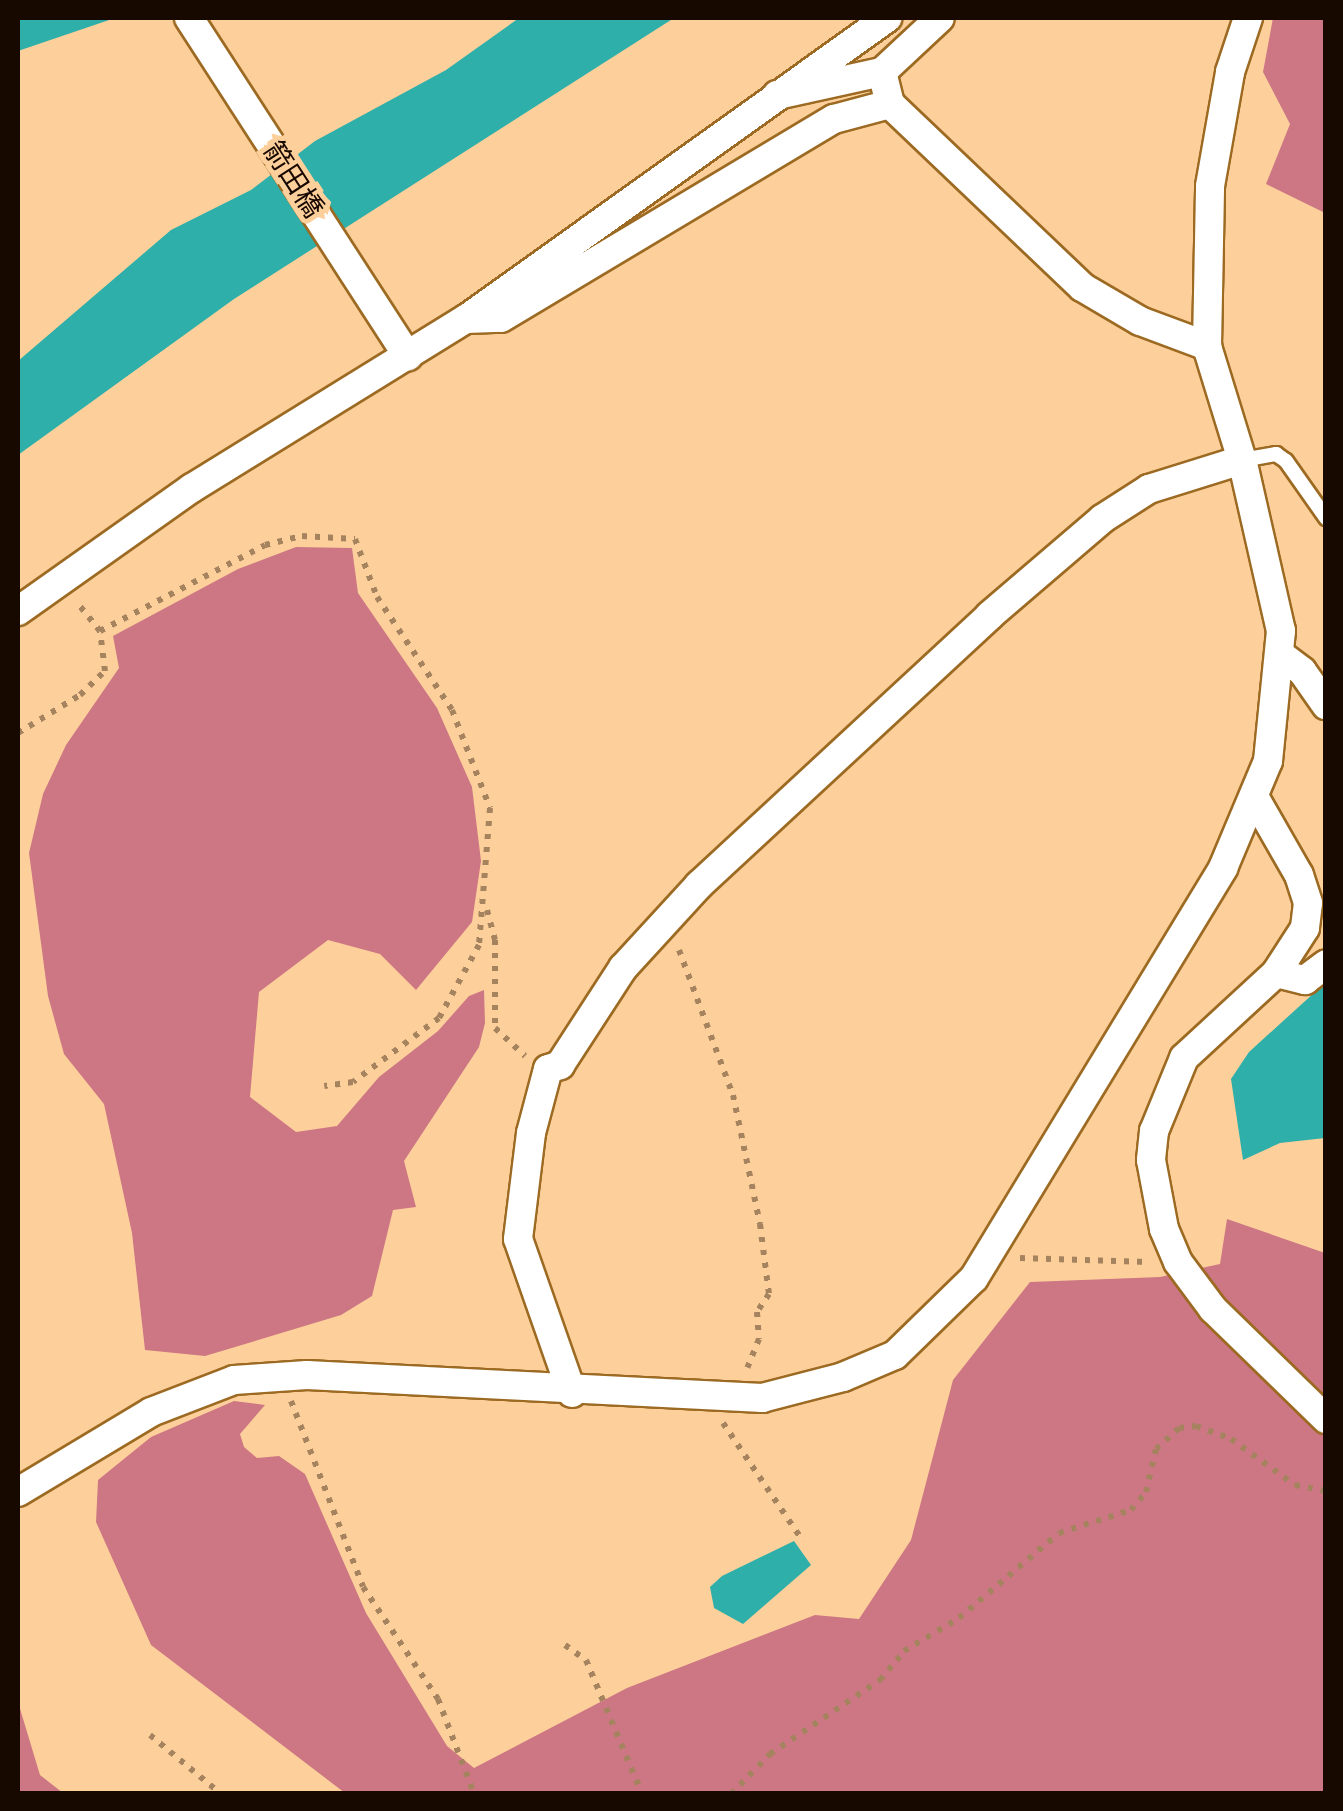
<!DOCTYPE html>
<html>
<head>
<meta charset="utf-8">
<style>
	body { margin:0 }
	#map { position:relative; width:1343px; height:1811px; overflow:hidden; background:#fdd09b; font-family:"Archivo Narrow","Noto Sans JP",sans-serif }
	div>[style] { position:absolute }
	[style*='--x'] { left:calc(var(--x)*1px); top:calc(var(--y)*1px); width:calc(var(--w)*1px); rotate:calc(var(--a)*1deg) }
	.forest>* { inset:0; background:#cd7784 }
	.water>* { inset:0; background:#2eafaa }
	.path>* { height:6px; margin-top:-3px; transform-origin:0; background:repeating-linear-gradient(90deg,#a5835f 0 5px,transparent 0 13px) }
	.roads { filter:drop-shadow(2px 0 #9c6a22) drop-shadow(-2px 0 #9c6a22) drop-shadow(0 2px #9c6a22) drop-shadow(0 -2px #9c6a22) }
	.lane>* { height:14px; margin:-7px; padding:0 7px; transform-origin:7px; border-radius:7px; background:#fff }
	.street>* { height:28px; margin:-14px; padding:0 14px; transform-origin:14px; border-radius:14px; background:#fff }
	span { translate:-50% -50%; white-space:nowrap; text-align:center; line-height:1.15; -webkit-text-stroke:10px #fdd09b; paint-order:stroke }
	.street-label { font-size:28px; color:#170800 }
	.frame { position:absolute; inset:0; border:20px solid #170800; pointer-events:none }
</style>
</head>
<body>
<div id="map">
	<div class="forest">
		<i style="clip-path:polygon(1273px 18px,1325px 18px,1325px 213px,1266px 184px,1290px 124px,1263px 72px)"></i>
		<i style="clip-path:polygon(296px 547px,352px 548px,358px 593px,437px 708px,472px 787px,481px 861px,472px 922px,416px 990px,380px 954px,328px 940px,259px 992px,250px 1097px,296px 1132px,337px 1126px,379px 1077px,438px 1031px,469px 996px,484px 990px,485px 1023px,479px 1047px,404px 1161px,416px 1207px,393px 1210px,372px 1296px,341px 1315px,205px 1356px,145px 1350px,132px 1233px,104px 1104px,64px 1054px,48px 996px,29px 853px,43px 794px,66px 745px,119px 668px,113px 636px,238px 569px)"></i>
		<i style="clip-path:polygon(1227px 1219px,1325px 1253px,1325px 1793px,345px 1793px,151px 1645px,96px 1522px,98px 1480px,151px 1437px,234px 1401px,265px 1405px,240px 1434px,244px 1447px,257px 1458px,279px 1456px,305px 1474px,366px 1613px,447px 1746px,474px 1768px,627px 1688px,815px 1615px,859px 1619px,911px 1540px,953px 1380px,1030px 1282px,1160px 1277px,1220px 1264px)"></i>
		<i style="clip-path:polygon(18px 1702px,40px 1775px,63px 1793px,18px 1793px)"></i>
	</div>
	<div class="water">
		<i style="clip-path:polygon(18px 18px,115px 18px,18px 51px)"></i>
		<i style="clip-path:polygon(519px 18px,674px 18px,234px 299px,18px 455px,18px 361px,171px 230px,251px 190px,315px 141px,446px 70px)"></i>
		<i style="clip-path:polygon(1325px 983px,1325px 1138px,1280px 1143px,1243px 1160px,1231px 1079px,1249px 1052px)"></i>
		<i style="clip-path:polygon(794px 1541px,811px 1565px,743px 1624px,714px 1608px,710px 1587px,722px 1576px)"></i>
	</div>
	<div class="path">
		<i style="--x:100;--y:631;--w:186;--a:-27.5"></i>
		<i style="--x:265;--y:545;--w:38;--a:-14"></i>
		<i style="--x:302;--y:536;--w:53;--a:3.2"></i>
		<i style="--x:355;--y:539;--w:62;--a:69.2"></i>
		<i style="--x:377;--y:597;--w:136;--a:56.4"></i>
		<i style="--x:452;--y:710;--w:105;--a:68.8"></i>
		<i style="--x:490;--y:808;--w:137;--a:94.6"></i>
		<i style="--x:479;--y:945;--w:83;--a:118.7"></i>
		<i style="--x:439;--y:1018;--w:107;--a:143.3"></i>
		<i style="--x:353;--y:1082;--w:29;--a:172"></i>
		<i style="--x:18;--y:733;--w:73;--a:-31.5"></i>
		<i style="--x:80;--y:695;--w:35;--a:-44"></i>
		<i style="--x:105;--y:671;--w:40;--a:-97.1"></i>
		<i style="--x:100;--y:631;--w:38;--a:-129"></i>
		<i style="--x:487;--y:910;--w:31;--a:75"></i>
		<i style="--x:495;--y:940;--w:88;--a:90"></i>
		<i style="--x:495;--y:1028;--w:41;--a:43"></i>
		<i style="--x:679;--y:950;--w:155;--a:69.6"></i>
		<i style="--x:733;--y:1095;--w:132;--a:78.2"></i>
		<i style="--x:760;--y:1224;--w:71;--a:82.7"></i>
		<i style="--x:769;--y:1294;--w:22;--a:124"></i>
		<i style="--x:757;--y:1312;--w:27;--a:86"></i>
		<i style="--x:759;--y:1339;--w:31;--a:112"></i>
		<i style="--x:1020;--y:1258;--w:128;--a:1.8"></i>
		<i style="--x:291;--y:1401;--w:199;--a:68.8"></i>
		<i style="--x:363;--y:1587;--w:135;--a:56.2"></i>
		<i style="--x:438;--y:1699;--w:102;--a:69.2"></i>
		<i style="--x:723;--y:1423;--w:143;--a:55.9"></i>
		<i style="--x:565;--y:1645;--w:26;--a:36"></i>
		<i style="--x:586;--y:1660;--w:145;--a:67.3"></i>
		<i style="--x:150;--y:1735;--w:92;--a:39.7"></i>
		<i style="--x:731;--y:1794;--w:56;--a:-45.7"></i>
		<i style="--x:770;--y:1754;--w:133;--a:-33.9"></i>
		<i style="--x:880;--y:1680;--w:38;--a:-50"></i>
		<i style="--x:904;--y:1651;--w:64;--a:-31"></i>
		<i style="--x:959;--y:1618;--w:131;--a:-40.4"></i>
		<i style="--x:1059;--y:1533;--w:76;--a:-17.7"></i>
		<i style="--x:1131;--y:1510;--w:23;--a:-50"></i>
		<i style="--x:1146;--y:1492;--w:44;--a:-76.9"></i>
		<i style="--x:1156;--y:1449;--w:31;--a:-42"></i>
		<i style="--x:1179;--y:1428;--w:17;--a:-7"></i>
		<i style="--x:1196;--y:1426;--w:37;--a:20"></i>
		<i style="--x:1231;--y:1439;--w:79;--a:35.7"></i>
		<i style="--x:1295;--y:1485;--w:32;--a:11"></i>
	</div>
	<div class="roads">
		<div class="lane">
			<i style="--x:1242;--y:460;--w:35;--a:-10"></i>
			<i style="--x:1276;--y:454;--w:12;--a:35"></i>
			<i style="--x:1286;--y:461;--w:70;--a:54.9"></i>
		</div>
		<div class="street">
			<i style="--x:189;--y:18;--w:403;--a:57.1"></i>
			<i style="--x:777;--y:95;--w:107;--a:-12.4"></i>
			<i style="--x:890;--y:104;--w:33;--a:-104"></i>
			<i style="--x:882;--y:72;--w:79;--a:-43"></i>
			<i style="--x:466;--y:319;--w:35;--a:-2"></i>
			<i style="--x:501;--y:318;--w:388;--a:-30.9"></i>
			<i style="--x:834;--y:119;--w:58;--a:-15"></i>
			<i style="--x:890;--y:104;--w:265;--a:43.6"></i>
			<i style="--x:1082;--y:287;--w:67;--a:30.4"></i>
			<i style="--x:1140;--y:321;--w:72;--a:20.5"></i>
			<i style="--x:18;--y:611;--w:213;--a:-35.3"></i>
			<i style="--x:192;--y:488;--w:322;--a:-31.7"></i>
			<i style="--x:466;--y:319;--w:518;--a:-35.56"></i>
			<i style="--x:1282;--y:656;--w:25;--a:37"></i>
			<i style="--x:1302;--y:671;--w:42;--a:54.8"></i>
			<i style="--x:1256;--y:800;--w:86;--a:60.2"></i>
			<i style="--x:1299;--y:875;--w:29;--a:72"></i>
			<i style="--x:1308;--y:903;--w:25;--a:97"></i>
			<i style="--x:1305;--y:928;--w:54;--a:122.8"></i>
			<i style="--x:1276;--y:973;--w:125;--a:137.3"></i>
			<i style="--x:1184;--y:1058;--w:79;--a:112.3"></i>
			<i style="--x:1154;--y:1131;--w:29;--a:96"></i>
			<i style="--x:1151;--y:1160;--w:70;--a:79.3"></i>
			<i style="--x:1164;--y:1229;--w:36;--a:67"></i>
			<i style="--x:1178;--y:1262;--w:59;--a:53.3"></i>
			<i style="--x:1213;--y:1309;--w:158;--a:44.2"></i>
			<i style="--x:1276;--y:973;--w:30;--a:14"></i>
			<i style="--x:1305;--y:980;--w:26;--a:-37"></i>
			<i style="--x:572;--y:1393;--w:163;--a:-109.3"></i>
			<i style="--x:518;--y:1239;--w:107;--a:-83"></i>
			<i style="--x:531;--y:1133;--w:66;--a:-75.1"></i>
			<i style="--x:548;--y:1069;--w:13;--a:-18"></i>
			<i style="--x:560;--y:1065;--w:116;--a:-57"></i>
			<i style="--x:623;--y:968;--w:113;--a:-47.5"></i>
			<i style="--x:699;--y:885;--w:396;--a:-42.8"></i>
			<i style="--x:989;--y:616;--w:149;--a:-40.6"></i>
			<i style="--x:1102;--y:519;--w:56;--a:-32.6"></i>
			<i style="--x:1149;--y:489;--w:97;--a:-17.3"></i>
			<i style="--x:18;--y:1492;--w:155;--a:-31"></i>
			<i style="--x:151;--y:1412;--w:89;--a:-21.1"></i>
			<i style="--x:234;--y:1380;--w:73;--a:-3.9"></i>
			<i style="--x:307;--y:1375;--w:456;--a:2.9"></i>
			<i style="--x:762;--y:1398;--w:84;--a:-14.5"></i>
			<i style="--x:843;--y:1377;--w:56;--a:-22.9"></i>
			<i style="--x:895;--y:1355;--w:110;--a:-44.3"></i>
			<i style="--x:974;--y:1278;--w:480;--a:-58.7"></i>
			<i style="--x:1223;--y:868;--w:116;--a:-67.2"></i>
			<i style="--x:1268;--y:761;--w:131;--a:-84.3"></i>
			<i style="--x:1281;--y:631;--w:175;--a:-102.8"></i>
			<i style="--x:1242;--y:460;--w:119;--a:-107.1"></i>
			<i style="--x:1207;--y:346;--w:160;--a:-88.9"></i>
			<i style="--x:1210;--y:186;--w:116;--a:-80"></i>
			<i style="--x:1230;--y:72;--w:57;--a:-71.6"></i>
		</div>
	</div>
	<div class="street-label">
		<span style="left:294px;top:179px;rotate:57deg">箭田橋</span>
	</div>
	<div class="frame"></div>
</div>
</body>
</html>
